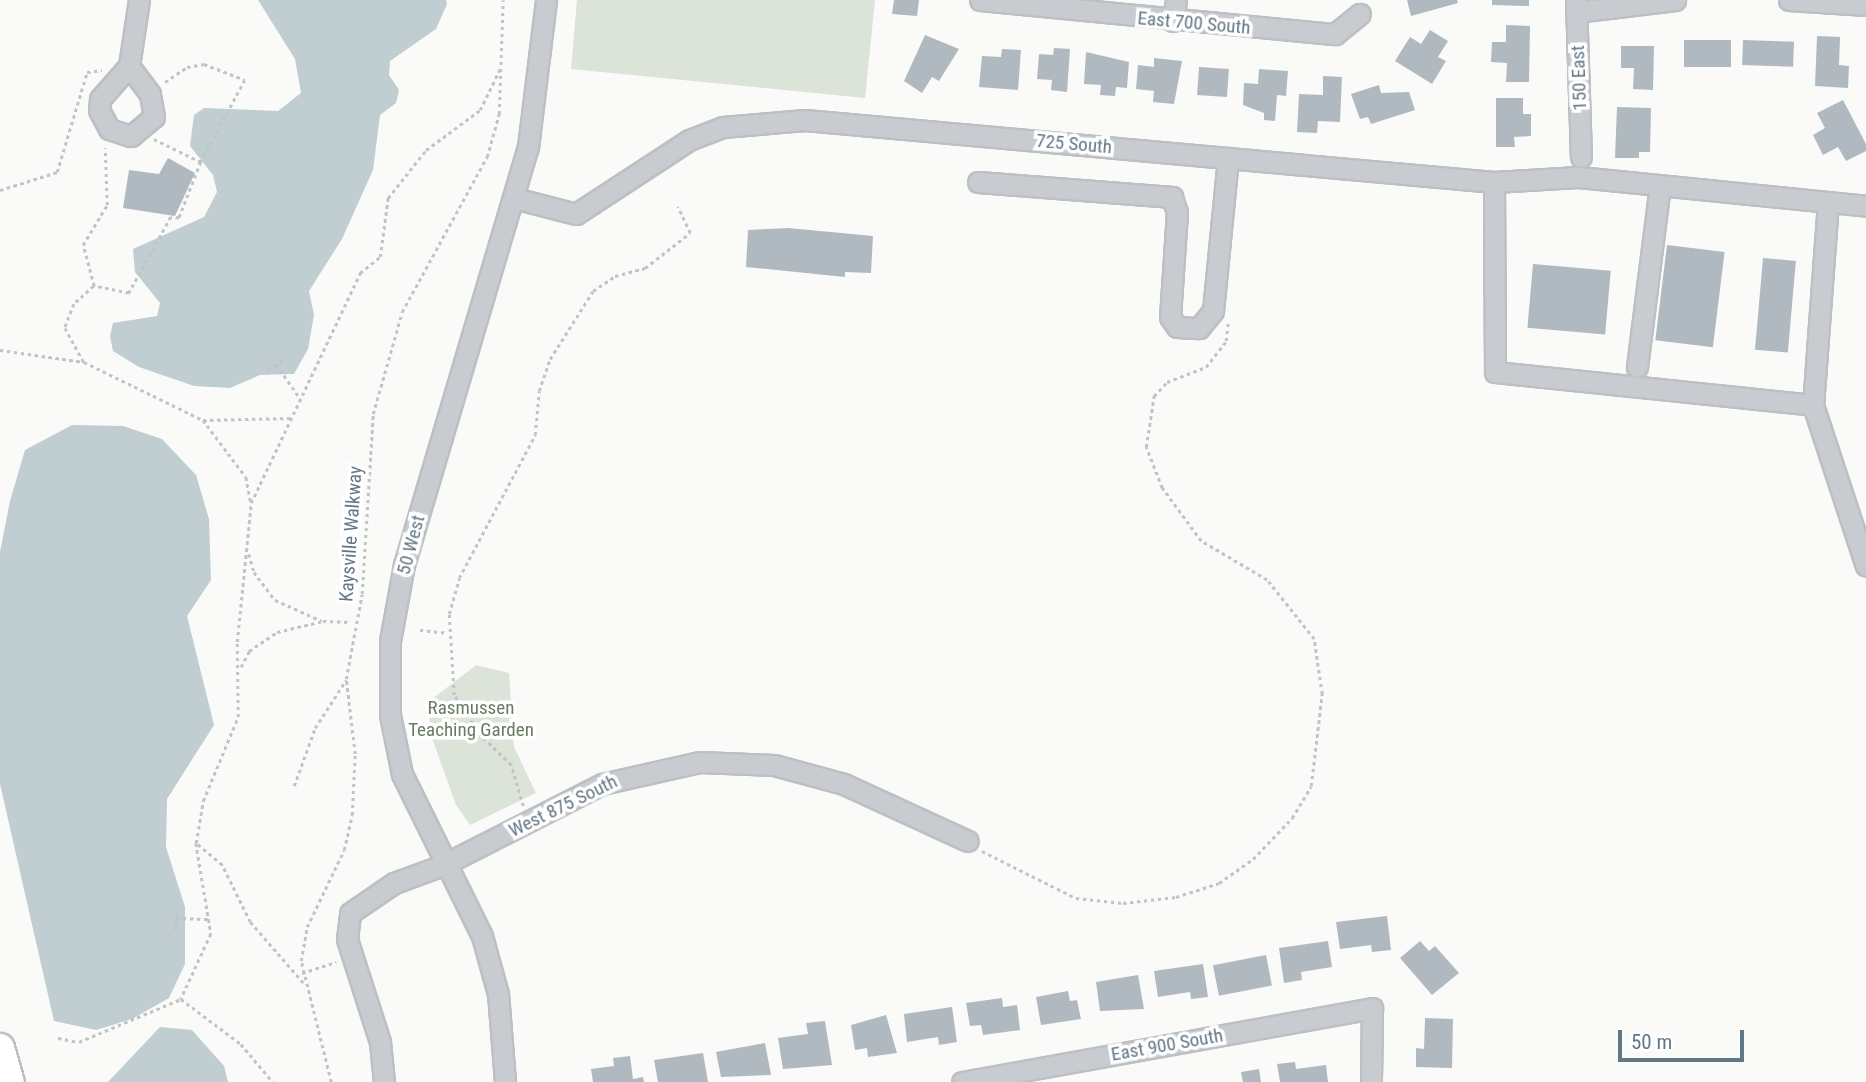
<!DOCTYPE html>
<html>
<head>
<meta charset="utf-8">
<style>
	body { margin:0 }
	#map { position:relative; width:1866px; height:1082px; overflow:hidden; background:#fafaf8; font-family:"Roboto Condensed",sans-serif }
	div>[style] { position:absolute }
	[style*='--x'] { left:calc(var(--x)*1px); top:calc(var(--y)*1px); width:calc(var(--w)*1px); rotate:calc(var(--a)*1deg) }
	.green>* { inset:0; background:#dce3d8 }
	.water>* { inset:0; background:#c0cdd1 }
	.building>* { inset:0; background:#b0b9c0; transform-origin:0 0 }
	.path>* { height:2.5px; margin-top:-1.25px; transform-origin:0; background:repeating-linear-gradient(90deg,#c1c4c6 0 3.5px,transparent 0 7px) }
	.roads { filter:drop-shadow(2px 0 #bcc0c3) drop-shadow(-2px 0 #bcc0c3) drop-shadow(0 2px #bcc0c3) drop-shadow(0 -2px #bcc0c3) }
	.minor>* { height:19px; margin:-9.5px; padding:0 9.5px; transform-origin:9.5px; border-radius:9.5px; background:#c8ccd0 }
	.highway>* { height:28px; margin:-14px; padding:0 14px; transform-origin:14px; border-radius:14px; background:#fff }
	span { translate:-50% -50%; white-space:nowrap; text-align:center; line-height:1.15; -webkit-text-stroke:7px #fff; paint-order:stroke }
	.street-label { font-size:19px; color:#627786 }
	.park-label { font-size:19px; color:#677c62 }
	.scale { position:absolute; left:1618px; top:1030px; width:126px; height:32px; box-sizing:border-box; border:4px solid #627786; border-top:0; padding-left:9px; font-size:21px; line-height:24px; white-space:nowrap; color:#627786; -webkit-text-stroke:5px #fff; paint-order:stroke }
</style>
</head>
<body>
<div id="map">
	<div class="green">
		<i style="clip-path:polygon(577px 0,875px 0,865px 98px,571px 69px)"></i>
		<i style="clip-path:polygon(476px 665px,509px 673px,514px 747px,536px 793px,470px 825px,456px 805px,432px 738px,427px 703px)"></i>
	</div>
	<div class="water">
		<i style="clip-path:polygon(258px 0,446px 0,447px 4px,436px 29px,390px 61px,389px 75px,399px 90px,396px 103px,380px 115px,373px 170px,342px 239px,309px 291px,314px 315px,308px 349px,294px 374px,260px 375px,230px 388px,194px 386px,139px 367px,113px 351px,110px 336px,113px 323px,157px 316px,160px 303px,135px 272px,133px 249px,204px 217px,217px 192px,213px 175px,190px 146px,194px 115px,204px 108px,278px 111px,301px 93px,295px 59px)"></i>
		<i style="clip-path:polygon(72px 425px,123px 426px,162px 439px,196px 475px,209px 519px,211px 580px,187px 616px,214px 725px,167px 799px,166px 847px,185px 907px,185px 964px,169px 998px,132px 1019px,96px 1030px,54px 1021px,0 784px,0 552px,10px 501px,25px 450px)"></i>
		<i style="clip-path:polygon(160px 1027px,192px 1030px,224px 1066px,228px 1082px,108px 1082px)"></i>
	</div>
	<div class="building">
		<i style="clip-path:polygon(894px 0,919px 0,917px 16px,892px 14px)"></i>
		<i style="clip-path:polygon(1407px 0,1457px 0,1458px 3px,1411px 16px)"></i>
		<i style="clip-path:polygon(1492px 0,1529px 0,1529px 6px,1492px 5px)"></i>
		<i style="clip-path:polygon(1506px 25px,1530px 26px,1529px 82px,1506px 82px,1507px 63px,1491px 62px,1492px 42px,1506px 42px)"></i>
		<i style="clip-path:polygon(1430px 30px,1448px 41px,1438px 57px,1446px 61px,1432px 84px,1395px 61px,1410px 37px,1421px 44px)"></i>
		<i style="clip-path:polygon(925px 35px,959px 49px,939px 81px,932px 77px,922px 93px,904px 81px)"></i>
		<i style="clip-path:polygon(1817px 36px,1840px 37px,1839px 65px,1849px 66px,1848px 88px,1815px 86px)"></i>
		<i style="left:1684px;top:40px;width:47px;height:27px"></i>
		<i style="left:1743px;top:40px;width:51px;height:25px;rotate:2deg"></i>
		<i style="clip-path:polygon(1621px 46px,1654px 46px,1653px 90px,1633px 89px,1634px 68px,1621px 68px)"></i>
		<i style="clip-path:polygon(1054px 48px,1070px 49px,1067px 92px,1051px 90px,1052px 80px,1037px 79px,1039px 54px,1053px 55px)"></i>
		<i style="clip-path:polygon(1002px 49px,1021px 50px,1018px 90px,979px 87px,982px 56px,1001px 57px)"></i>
		<i style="clip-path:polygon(1086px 52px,1129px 62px,1127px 88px,1116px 87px,1115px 96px,1100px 95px,1101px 85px,1084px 84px)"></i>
		<i style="clip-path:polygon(1154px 58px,1182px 61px,1174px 104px,1153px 102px,1154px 91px,1136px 89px,1138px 65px,1154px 67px)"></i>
		<i style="left:1199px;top:67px;width:30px;height:28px;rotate:4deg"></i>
		<i style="clip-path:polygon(1259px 69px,1288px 71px,1286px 96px,1277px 95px,1275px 121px,1264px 120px,1264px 113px,1243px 105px,1244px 83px,1258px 84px)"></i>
		<i style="clip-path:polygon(1323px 76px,1342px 77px,1340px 122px,1318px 121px,1317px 133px,1297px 132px,1299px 94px,1323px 95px)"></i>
		<i style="clip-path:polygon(1379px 85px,1381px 93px,1409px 92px,1415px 110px,1371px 124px,1368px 117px,1360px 119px,1351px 94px)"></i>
		<i style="clip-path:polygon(1496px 98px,1523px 98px,1523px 114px,1531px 114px,1531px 136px,1514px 137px,1515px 147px,1496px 147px)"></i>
		<i style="clip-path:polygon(1843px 100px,1866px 144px,1866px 151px,1846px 161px,1838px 147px,1823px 155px,1813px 135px,1825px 128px,1817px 113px)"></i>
		<i style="clip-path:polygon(1617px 107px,1651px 108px,1650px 152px,1639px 152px,1639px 158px,1615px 158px)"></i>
		<i style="clip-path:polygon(168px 158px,195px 173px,175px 216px,123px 208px,129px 170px,159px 174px)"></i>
		<i style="clip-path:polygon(788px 228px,873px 236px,871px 273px,845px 272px,845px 277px,746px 267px,748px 230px)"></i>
		<i style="left:1667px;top:245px;width:58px;height:96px;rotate:7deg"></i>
		<i style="left:1763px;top:258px;width:33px;height:92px;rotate:5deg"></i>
		<i style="left:1533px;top:264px;width:78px;height:64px;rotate:5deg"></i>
		<i style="clip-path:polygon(1387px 916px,1391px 950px,1372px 952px,1371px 945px,1340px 949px,1336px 922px)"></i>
		<i style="clip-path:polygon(1328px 941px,1332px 967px,1301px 972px,1302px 980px,1284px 983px,1279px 948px)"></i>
		<i style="clip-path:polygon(1420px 941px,1429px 951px,1435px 946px,1459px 973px,1432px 995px,1400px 958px)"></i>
		<i style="left:1266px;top:955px;width:31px;height:54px;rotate:79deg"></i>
		<i style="clip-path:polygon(1203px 964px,1208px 997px,1191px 999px,1190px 992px,1158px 997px,1154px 971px)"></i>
		<i style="clip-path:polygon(1138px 975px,1144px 1009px,1100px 1011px,1096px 982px)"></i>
		<i style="clip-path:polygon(1068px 991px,1070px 1001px,1077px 1000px,1081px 1019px,1041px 1025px,1036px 997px)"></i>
		<i style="clip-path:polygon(1002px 998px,1003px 1007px,1017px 1005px,1020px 1030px,983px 1035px,981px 1025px,970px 1026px,966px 1003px)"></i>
		<i style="clip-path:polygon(952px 1007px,957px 1042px,939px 1045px,938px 1037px,907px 1042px,904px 1014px)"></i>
		<i style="clip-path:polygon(886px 1015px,897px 1053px,868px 1057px,867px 1048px,855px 1050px,851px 1025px)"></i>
		<i style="clip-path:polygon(1425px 1018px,1453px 1019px,1452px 1068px,1416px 1067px,1416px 1048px,1424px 1049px)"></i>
		<i style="clip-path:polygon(825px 1021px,832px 1065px,783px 1069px,778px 1038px,808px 1034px,806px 1023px)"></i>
		<i style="clip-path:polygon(765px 1043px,771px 1075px,721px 1077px,716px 1052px)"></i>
		<i style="clip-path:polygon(703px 1053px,708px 1082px,658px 1082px,654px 1060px)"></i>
		<i style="clip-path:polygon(630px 1056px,633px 1079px,643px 1077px,644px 1082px,593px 1082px,591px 1069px,614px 1066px,613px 1058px)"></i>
		<i style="clip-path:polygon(1295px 1062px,1296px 1069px,1326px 1065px,1328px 1082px,1280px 1082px,1277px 1064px)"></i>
		<i style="clip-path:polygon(1259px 1069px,1261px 1082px,1243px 1082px,1241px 1072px)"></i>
	</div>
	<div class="path">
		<i style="--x:165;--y:82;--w:27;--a:-34"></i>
		<i style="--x:187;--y:67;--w:17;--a:-10"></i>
		<i style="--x:204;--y:64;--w:44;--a:21.3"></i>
		<i style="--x:245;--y:80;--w:93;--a:118.2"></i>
		<i style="--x:201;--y:162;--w:60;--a:111.4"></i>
		<i style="--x:179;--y:218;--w:8;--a:-173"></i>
		<i style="--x:171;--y:217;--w:87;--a:118.9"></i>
		<i style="--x:129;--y:293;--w:36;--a:-169"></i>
		<i style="--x:94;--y:286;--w:27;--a:138"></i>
		<i style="--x:74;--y:304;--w:26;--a:111"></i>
		<i style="--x:65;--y:328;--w:39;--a:61"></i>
		<i style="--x:84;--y:362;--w:132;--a:26"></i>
		<i style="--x:203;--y:420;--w:71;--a:53"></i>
		<i style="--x:246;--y:477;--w:26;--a:79"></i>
		<i style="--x:154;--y:139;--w:52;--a:26.1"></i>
		<i style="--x:0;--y:190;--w:60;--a:-17.5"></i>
		<i style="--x:57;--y:172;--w:104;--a:-73.3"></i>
		<i style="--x:87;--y:72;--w:15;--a:-8"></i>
		<i style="--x:94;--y:286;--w:42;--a:-105"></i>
		<i style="--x:83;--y:245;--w:47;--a:-59"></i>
		<i style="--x:107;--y:205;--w:57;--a:-92"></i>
		<i style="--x:0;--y:350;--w:85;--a:8.1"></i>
		<i style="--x:276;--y:364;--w:42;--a:54.8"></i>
		<i style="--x:267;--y:369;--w:18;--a:-29"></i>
		<i style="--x:203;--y:420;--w:87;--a:-1.3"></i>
		<i style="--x:249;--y:554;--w:19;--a:74"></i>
		<i style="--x:254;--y:572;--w:35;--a:53"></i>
		<i style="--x:275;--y:600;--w:51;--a:24.1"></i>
		<i style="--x:420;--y:630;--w:27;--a:6"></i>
		<i style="--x:241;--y:667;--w:18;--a:-63"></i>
		<i style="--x:249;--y:651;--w:34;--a:-34"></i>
		<i style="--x:277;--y:632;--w:47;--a:-13.4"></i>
		<i style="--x:323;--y:621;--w:27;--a:2"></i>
		<i style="--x:294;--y:786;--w:62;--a:-70.1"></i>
		<i style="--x:315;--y:728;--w:57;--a:-57.1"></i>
		<i style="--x:523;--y:806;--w:43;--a:-106.3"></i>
		<i style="--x:511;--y:765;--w:43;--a:-135.9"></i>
		<i style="--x:480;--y:735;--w:48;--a:-123"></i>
		<i style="--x:454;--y:695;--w:81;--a:-93.5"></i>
		<i style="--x:449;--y:614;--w:37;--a:-74"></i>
		<i style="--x:459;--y:578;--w:162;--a:-62"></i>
		<i style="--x:535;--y:435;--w:44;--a:-84.8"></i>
		<i style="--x:539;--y:391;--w:34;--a:-71"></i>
		<i style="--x:550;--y:359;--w:80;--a:-57.7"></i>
		<i style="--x:593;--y:291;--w:27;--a:-34"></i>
		<i style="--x:615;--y:276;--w:31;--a:-15"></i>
		<i style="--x:645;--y:268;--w:57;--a:-37.9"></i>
		<i style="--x:690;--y:233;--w:29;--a:-115"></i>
		<i style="--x:196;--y:843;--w:92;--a:80.6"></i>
		<i style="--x:211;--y:934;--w:72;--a:114.8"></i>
		<i style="--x:181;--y:999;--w:75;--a:36.9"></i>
		<i style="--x:241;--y:1044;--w:50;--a:49.9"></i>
		<i style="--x:982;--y:851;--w:105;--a:26.6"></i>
		<i style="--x:1076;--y:898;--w:47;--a:6.1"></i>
		<i style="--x:1123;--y:903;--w:53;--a:-6.5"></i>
		<i style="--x:1176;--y:897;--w:45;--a:-18"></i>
		<i style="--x:1219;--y:883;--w:42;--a:-35.2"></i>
		<i style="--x:1253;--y:859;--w:57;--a:-46.4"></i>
		<i style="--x:1292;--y:818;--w:37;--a:-59"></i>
		<i style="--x:1311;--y:786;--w:93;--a:-83.2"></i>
		<i style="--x:1322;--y:694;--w:56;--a:-98.3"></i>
		<i style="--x:1314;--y:639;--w:75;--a:-128.5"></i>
		<i style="--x:1267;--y:580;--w:77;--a:-149.4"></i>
		<i style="--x:1201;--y:541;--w:66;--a:-126.3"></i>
		<i style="--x:1162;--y:488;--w:44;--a:-111.3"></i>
		<i style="--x:1146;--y:447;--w:52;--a:-81.1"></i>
		<i style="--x:1154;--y:396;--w:19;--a:-47"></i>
		<i style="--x:1167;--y:382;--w:42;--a:-21"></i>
		<i style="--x:1206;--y:367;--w:33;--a:-52"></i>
		<i style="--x:1226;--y:341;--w:20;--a:-84"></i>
		<i style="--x:176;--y:918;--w:35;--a:2"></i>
		<i style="--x:175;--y:930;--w:20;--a:-84"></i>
		<i style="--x:302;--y:973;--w:36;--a:-18"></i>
		<i style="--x:303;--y:983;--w:81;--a:-131"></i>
		<i style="--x:250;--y:922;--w:64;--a:-116.2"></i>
		<i style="--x:222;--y:865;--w:34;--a:-140"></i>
		<i style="--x:196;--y:843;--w:43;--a:-80.5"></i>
		<i style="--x:203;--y:801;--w:91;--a:-67.4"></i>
		<i style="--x:238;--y:717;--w:75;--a:-90.8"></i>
		<i style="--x:237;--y:642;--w:140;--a:-84.2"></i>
		<i style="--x:251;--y:503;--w:255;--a:-64.6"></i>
		<i style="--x:360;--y:273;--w:26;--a:-39"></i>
		<i style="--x:380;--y:257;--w:60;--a:-82.3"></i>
		<i style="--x:388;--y:198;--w:61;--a:-51.6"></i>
		<i style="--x:426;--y:150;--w:67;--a:-36.5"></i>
		<i style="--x:480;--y:110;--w:48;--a:-64"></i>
		<i style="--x:58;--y:1038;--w:21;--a:11"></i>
		<i style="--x:79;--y:1042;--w:111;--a:-22.9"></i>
		<i style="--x:331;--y:1082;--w:125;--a:-103.9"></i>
		<i style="--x:301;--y:961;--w:35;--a:-80"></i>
		<i style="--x:307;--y:927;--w:85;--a:-64.3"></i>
		<i style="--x:344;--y:850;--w:36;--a:-77"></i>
		<i style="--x:352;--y:815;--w:61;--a:-87.2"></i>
		<i style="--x:355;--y:754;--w:76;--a:-96.8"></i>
		<i style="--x:346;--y:679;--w:86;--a:-79.3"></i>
		<i style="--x:362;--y:594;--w:180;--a:-86.5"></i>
		<i style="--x:373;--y:414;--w:106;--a:-74.1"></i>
		<i style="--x:402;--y:312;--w:177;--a:-61.3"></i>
		<i style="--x:487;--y:157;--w:45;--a:-74.4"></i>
		<i style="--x:499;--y:114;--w:114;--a:-88"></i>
	</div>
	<div class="roads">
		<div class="minor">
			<i style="--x:980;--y:0;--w:357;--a:5.5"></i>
			<i style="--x:1335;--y:34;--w:32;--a:-39"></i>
			<i style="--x:1576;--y:0;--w:157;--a:88.2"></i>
			<i style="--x:1789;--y:0;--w:77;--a:3.7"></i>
			<i style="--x:1576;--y:12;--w:100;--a:-6.9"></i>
			<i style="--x:1173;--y:21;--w:21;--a:-82"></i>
			<i style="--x:129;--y:66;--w:44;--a:131.3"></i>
			<i style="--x:100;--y:99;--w:11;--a:95"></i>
			<i style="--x:99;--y:110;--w:21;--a:62"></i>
			<i style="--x:109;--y:129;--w:23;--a:18"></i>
			<i style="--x:131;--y:136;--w:30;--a:-40"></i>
			<i style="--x:154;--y:117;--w:23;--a:-100"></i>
			<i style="--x:150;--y:94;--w:35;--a:-127"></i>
			<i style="--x:129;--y:66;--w:67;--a:-81.4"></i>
			<i style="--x:978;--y:182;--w:195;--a:4.4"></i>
			<i style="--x:1172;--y:197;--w:16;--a:72"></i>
			<i style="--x:1177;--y:212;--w:105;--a:93.8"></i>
			<i style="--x:1170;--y:317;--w:12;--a:55"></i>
			<i style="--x:1177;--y:327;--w:22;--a:3"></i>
			<i style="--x:1199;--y:328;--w:22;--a:-51"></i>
			<i style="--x:1213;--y:311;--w:154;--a:-84.4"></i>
			<i style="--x:1494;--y:182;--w:190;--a:89.7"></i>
			<i style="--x:1495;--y:372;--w:320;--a:5.9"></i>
			<i style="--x:514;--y:198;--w:64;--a:14.5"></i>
			<i style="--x:576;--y:214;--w:135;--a:-33.2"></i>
			<i style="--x:689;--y:140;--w:36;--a:-21"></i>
			<i style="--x:723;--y:127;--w:82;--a:-4.9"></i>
			<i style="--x:805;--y:120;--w:692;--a:5.14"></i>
			<i style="--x:1494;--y:182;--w:84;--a:-3.4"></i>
			<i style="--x:1578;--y:177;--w:289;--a:5.7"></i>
			<i style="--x:1828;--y:202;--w:204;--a:94.2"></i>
			<i style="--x:1813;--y:405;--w:169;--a:71.8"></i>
			<i style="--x:1637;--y:367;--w:183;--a:-82.8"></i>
			<i style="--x:384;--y:1082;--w:40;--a:-95.7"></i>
			<i style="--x:380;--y:1042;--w:108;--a:-107.8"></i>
			<i style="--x:347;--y:939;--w:26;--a:-83"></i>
			<i style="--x:350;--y:913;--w:53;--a:-34.3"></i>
			<i style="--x:394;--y:883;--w:52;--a:-20.2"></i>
			<i style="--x:443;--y:865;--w:178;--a:-27"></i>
			<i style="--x:602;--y:784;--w:100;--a:-12.7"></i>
			<i style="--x:700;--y:762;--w:74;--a:2.3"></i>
			<i style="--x:774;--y:765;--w:73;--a:15.2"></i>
			<i style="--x:844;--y:784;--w:136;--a:24.7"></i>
			<i style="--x:505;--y:1082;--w:88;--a:-94.5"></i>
			<i style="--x:498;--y:994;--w:60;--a:-105.4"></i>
			<i style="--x:482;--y:936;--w:181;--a:-116.3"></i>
			<i style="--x:402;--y:774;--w:60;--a:-101.5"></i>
			<i style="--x:390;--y:715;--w:74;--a:-90"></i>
			<i style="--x:390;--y:641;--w:77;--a:-79.6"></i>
			<i style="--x:404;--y:565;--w:436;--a:-73.5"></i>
			<i style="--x:528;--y:147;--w:148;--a:-83"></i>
			<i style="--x:962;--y:1082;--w:417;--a:-10.2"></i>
			<i style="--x:1372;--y:1008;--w:74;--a:90.8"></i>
		</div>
		<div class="highway">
			<i style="--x:0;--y:1048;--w:35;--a:74"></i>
		</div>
	</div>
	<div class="street-label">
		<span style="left:1194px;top:23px;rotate:5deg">East 700 South</span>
		<span style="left:1579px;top:78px;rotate:-92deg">150 East</span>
		<span style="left:1074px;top:144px;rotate:5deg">725 South</span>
		<span style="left:351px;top:534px;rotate:-86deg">Kaysville Walkway</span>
		<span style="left:411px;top:545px;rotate:-75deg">50 West</span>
		<span style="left:563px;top:806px;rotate:-26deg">West 875 South</span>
		<span style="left:1167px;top:1045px;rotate:-10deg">East 900 South</span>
	</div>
	<div class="park-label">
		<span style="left:471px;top:719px">Rasmussen<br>Teaching Garden</span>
	</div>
	<div class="scale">50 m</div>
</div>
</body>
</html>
